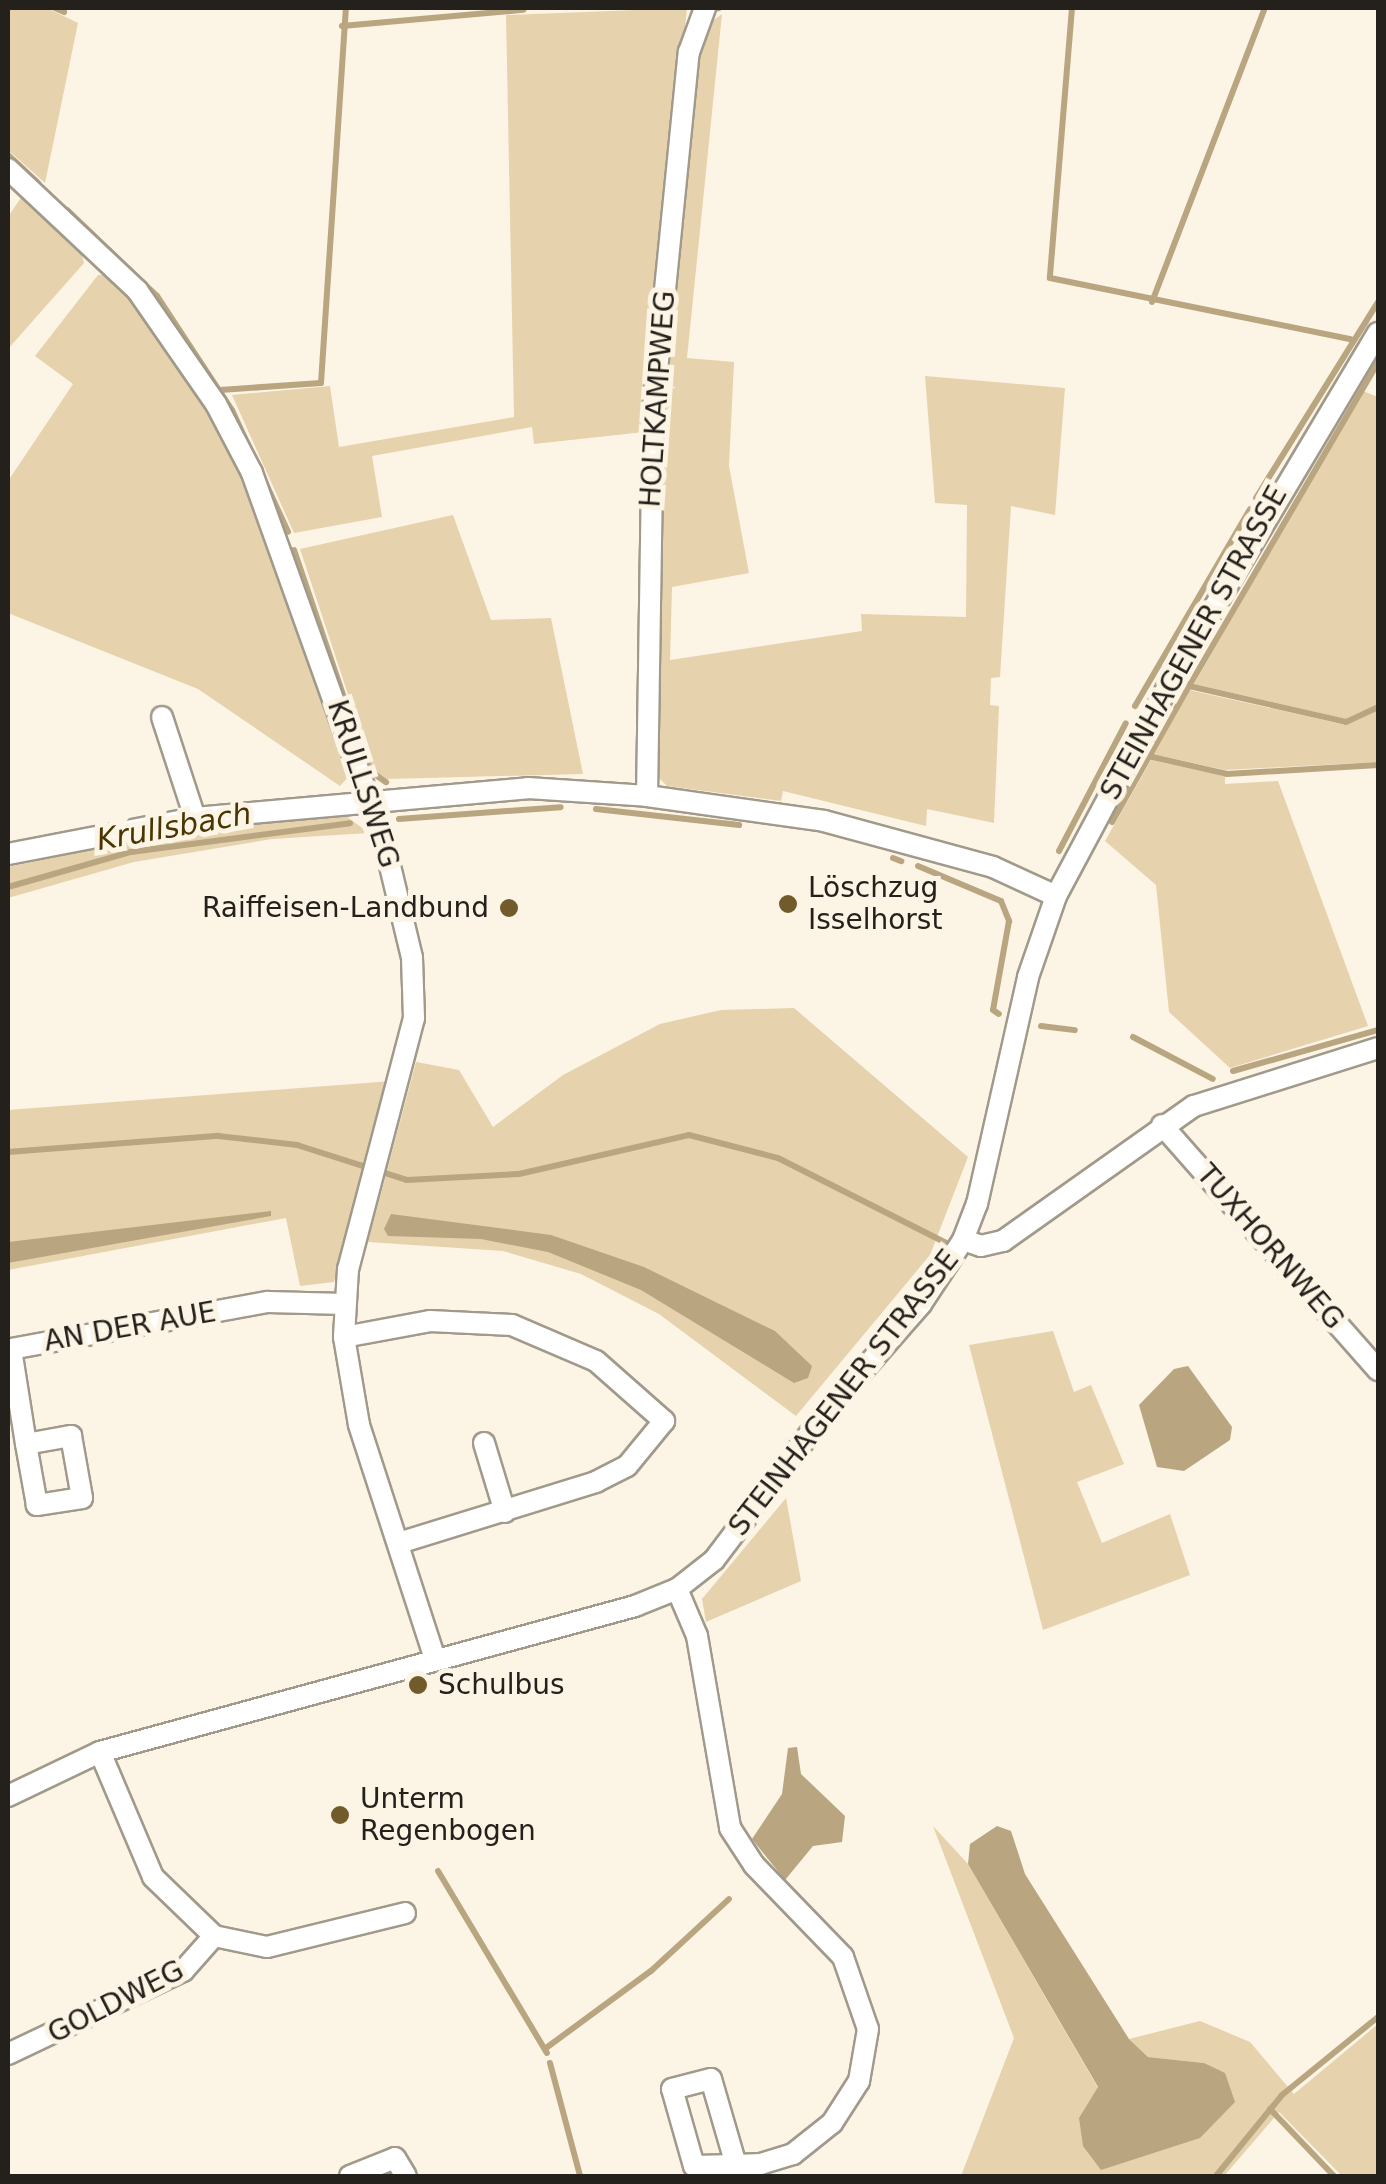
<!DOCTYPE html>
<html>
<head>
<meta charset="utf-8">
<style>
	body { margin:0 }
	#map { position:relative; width:1386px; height:2184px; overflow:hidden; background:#fcf4e5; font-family:"DejaVu Sans",sans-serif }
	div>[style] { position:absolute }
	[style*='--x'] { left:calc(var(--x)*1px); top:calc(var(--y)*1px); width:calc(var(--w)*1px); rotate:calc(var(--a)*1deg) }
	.green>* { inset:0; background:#e6d3ad }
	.water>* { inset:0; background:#b9a680 }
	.stream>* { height:6px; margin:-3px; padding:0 3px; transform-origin:3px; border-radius:3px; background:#b9a680 }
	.roads { filter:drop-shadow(2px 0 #a19a8b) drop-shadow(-2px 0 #a19a8b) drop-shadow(0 2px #a19a8b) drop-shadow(0 -2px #a19a8b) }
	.minor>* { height:20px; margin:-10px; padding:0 10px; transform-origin:10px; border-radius:10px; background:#fff }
	.dots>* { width:28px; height:28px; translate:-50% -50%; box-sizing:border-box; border:5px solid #fcf4e5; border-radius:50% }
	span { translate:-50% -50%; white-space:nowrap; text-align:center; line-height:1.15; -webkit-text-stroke:10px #fcf4e5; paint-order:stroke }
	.street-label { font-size:28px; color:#24211c }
	.poi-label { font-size:28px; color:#24211c }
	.left { translate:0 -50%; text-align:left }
	.right { translate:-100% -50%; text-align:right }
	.water-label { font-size:30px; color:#493501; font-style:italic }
	.frame { position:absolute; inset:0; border:10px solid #24211c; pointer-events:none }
</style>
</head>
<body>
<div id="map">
	<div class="green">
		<i style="clip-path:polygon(8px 8px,47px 8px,78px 23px,45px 183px,8px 150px)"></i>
		<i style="clip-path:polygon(687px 8px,644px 432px,534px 444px,532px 427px,372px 456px,382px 517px,294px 533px,232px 395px,330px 386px,339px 447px,514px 417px,506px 15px)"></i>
		<i style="clip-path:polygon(722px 14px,687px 358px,734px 362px,729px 466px,749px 573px,672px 587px,670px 660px,862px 631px,861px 614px,966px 617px,967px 505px,935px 503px,925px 376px,1065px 388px,1055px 515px,1011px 506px,1000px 677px,991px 678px,990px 705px,999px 706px,994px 823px,927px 809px,926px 826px,783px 791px,781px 801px,667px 786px,657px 776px,661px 414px,697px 54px,708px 24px)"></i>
		<i style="clip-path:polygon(22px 196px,80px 247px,84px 263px,8px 349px,8px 217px)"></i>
		<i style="clip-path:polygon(110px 274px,210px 407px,246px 477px,349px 776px,340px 786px,198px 689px,8px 613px,8px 481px,73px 384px,35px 356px,98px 275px)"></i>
		<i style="clip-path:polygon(1363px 391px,1378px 397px,1378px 704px,1345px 719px,1194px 684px)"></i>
		<i style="clip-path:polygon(453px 515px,491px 620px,551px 618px,583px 774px,387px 779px,373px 770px,300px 549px)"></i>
		<i style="clip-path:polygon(1189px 690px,1346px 725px,1378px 710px,1378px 762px,1225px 770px,1153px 754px)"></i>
		<i style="clip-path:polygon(1151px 760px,1225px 776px,1225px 784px,1278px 781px,1368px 1026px,1230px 1068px,1169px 1012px,1156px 885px,1105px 841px)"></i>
		<i style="clip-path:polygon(346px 816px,369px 833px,272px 839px,134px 862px,8px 898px,8px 867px,195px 829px)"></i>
		<i style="clip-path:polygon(794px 1008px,968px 1157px,930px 1255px,796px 1416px,659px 1314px,581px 1274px,503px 1251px,368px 1242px,416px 1062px,459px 1070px,493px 1127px,563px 1075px,660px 1024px,721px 1010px)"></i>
		<i style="clip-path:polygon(392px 1081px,334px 1282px,300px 1286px,286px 1218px,8px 1270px,8px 1110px)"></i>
		<i style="clip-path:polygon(1053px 1331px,1074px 1392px,1091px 1385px,1124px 1464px,1077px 1482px,1102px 1543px,1170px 1514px,1190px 1575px,1043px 1630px,969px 1345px)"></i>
		<i style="clip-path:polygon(786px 1498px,801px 1581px,706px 1622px,702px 1599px)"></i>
		<i style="clip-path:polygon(933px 1826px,968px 1864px,1098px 2088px,1204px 2063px,1148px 2057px,1129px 2039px,1200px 2021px,1250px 2042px,1294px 2094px,1378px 2024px,1378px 2176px,1342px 2176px,1279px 2112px,1224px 2176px,961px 2176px,1014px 2038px)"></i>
	</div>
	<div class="water">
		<i style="clip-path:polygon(271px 1211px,271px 1216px,8px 1263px,8px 1242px)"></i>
		<i style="clip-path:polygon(391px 1214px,551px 1235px,644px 1267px,775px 1331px,812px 1366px,808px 1378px,794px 1383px,641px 1290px,548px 1252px,481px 1239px,388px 1236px,384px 1229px)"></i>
		<i style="clip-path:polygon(1188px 1366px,1232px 1427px,1230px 1440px,1184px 1471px,1157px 1467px,1139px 1405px,1174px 1369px)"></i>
		<i style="clip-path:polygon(797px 1747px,801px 1774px,845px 1816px,842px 1842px,813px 1846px,785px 1880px,752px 1839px,782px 1794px,788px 1748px)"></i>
		<i style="clip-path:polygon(997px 1826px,1011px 1831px,1025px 1874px,1129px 2039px,1148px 2057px,1204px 2063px,1225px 2073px,1235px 2102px,1200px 2138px,1101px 2170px,1083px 2146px,1079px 2118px,1098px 2087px,968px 1864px,970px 1844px)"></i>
	</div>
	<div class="stream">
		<i style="--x:55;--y:8;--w:10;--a:24"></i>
		<i style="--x:1072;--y:8;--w:271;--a:94.7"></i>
		<i style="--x:1050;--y:278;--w:307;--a:11.5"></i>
		<i style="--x:716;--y:9;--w:3;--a:-18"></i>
		<i style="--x:342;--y:26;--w:182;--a:-5.1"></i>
		<i style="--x:8;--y:155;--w:41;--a:43"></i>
		<i style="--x:67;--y:210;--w:124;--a:43.7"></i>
		<i style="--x:157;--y:296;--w:136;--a:56.7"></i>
		<i style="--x:232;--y:410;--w:134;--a:65.3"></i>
		<i style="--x:1152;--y:302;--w:315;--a:-69"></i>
		<i style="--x:220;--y:390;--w:101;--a:-4"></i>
		<i style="--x:321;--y:383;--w:376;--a:-86.2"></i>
		<i style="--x:1256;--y:498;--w:231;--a:-58.1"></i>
		<i style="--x:294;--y:550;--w:184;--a:71.3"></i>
		<i style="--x:1189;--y:686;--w:374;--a:-59.7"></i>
		<i style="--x:1135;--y:706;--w:228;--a:-59.7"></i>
		<i style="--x:361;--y:751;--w:25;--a:61"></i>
		<i style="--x:373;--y:773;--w:16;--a:35"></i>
		<i style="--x:1148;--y:756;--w:81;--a:12.8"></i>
		<i style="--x:1227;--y:774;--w:151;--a:-3.4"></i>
		<i style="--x:596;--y:809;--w:144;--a:6.4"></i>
		<i style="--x:399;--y:819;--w:162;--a:-4.2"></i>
		<i style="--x:1112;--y:822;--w:156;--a:-60.5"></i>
		<i style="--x:1189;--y:686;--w:161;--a:12.9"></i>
		<i style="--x:1346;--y:722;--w:35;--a:-25"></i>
		<i style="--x:1059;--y:851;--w:144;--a:-62.4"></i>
		<i style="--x:893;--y:858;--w:9;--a:21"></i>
		<i style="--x:918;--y:866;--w:90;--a:22.9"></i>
		<i style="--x:1001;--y:901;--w:22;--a:68"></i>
		<i style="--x:1009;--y:921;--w:90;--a:100.2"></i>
		<i style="--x:993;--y:1010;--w:7;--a:34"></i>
		<i style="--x:8;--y:887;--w:128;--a:-15.9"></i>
		<i style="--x:131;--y:852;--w:221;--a:-7.5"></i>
		<i style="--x:1041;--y:1026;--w:34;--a:7"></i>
		<i style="--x:1133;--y:1037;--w:90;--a:27.7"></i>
		<i style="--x:1233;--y:1071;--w:151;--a:-15.8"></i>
		<i style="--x:8;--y:1152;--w:211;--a:-4.4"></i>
		<i style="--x:218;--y:1136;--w:80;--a:6.5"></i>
		<i style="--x:297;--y:1145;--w:115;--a:17.7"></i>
		<i style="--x:407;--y:1180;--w:112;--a:-3.1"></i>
		<i style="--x:519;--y:1174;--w:174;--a:-12.9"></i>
		<i style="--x:689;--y:1135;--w:92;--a:14.5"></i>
		<i style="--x:778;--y:1158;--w:188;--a:26.8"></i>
		<i style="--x:438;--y:1871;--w:212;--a:59.1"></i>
		<i style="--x:546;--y:2048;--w:130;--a:-36.3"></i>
		<i style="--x:651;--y:1971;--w:106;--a:-42.7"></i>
		<i style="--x:550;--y:2063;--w:117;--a:75.1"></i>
		<i style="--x:1270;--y:2109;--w:93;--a:46.3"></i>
		<i style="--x:1216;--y:2176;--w:104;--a:-50.8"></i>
		<i style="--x:1282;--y:2095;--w:124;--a:-39.1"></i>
	</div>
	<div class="roads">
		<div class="minor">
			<i style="--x:8;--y:169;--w:177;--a:43.2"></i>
			<i style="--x:137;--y:290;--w:139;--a:55.3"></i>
			<i style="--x:216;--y:404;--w:78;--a:62.4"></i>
			<i style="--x:252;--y:473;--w:391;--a:70.3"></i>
			<i style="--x:384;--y:841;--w:120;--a:76.5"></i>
			<i style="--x:412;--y:958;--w:60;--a:88.1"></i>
			<i style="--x:414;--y:1018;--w:260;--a:104.7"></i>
			<i style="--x:348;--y:1269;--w:68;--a:93.4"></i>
			<i style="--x:344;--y:1337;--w:89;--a:80.3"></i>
			<i style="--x:359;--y:1425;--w:246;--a:72"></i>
			<i style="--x:162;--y:717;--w:106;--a:71.9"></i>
			<i style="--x:647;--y:796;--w:386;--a:-89.1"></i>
			<i style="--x:653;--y:410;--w:360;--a:-84.3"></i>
			<i style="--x:689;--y:52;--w:47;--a:-70"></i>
			<i style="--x:8;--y:854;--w:190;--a:-10.9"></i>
			<i style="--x:195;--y:818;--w:334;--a:-5.1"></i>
			<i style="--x:528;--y:788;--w:119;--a:3.8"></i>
			<i style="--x:647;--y:796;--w:179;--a:8"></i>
			<i style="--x:824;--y:821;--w:175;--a:15.2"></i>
			<i style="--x:993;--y:867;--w:69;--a:24.7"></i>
			<i style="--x:1162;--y:1125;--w:327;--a:48.6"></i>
			<i style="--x:963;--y:1240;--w:19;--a:18"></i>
			<i style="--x:981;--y:1246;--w:23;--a:-13"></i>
			<i style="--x:1003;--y:1241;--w:234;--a:-35.3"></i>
			<i style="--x:1194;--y:1106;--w:193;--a:-17.5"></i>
			<i style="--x:344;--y:1337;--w:87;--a:-10.5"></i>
			<i style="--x:430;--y:1321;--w:82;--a:2.8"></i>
			<i style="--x:512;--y:1325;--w:91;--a:23.2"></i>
			<i style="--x:596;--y:1361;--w:91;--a:41.4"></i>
			<i style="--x:664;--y:1421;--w:58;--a:129.4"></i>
			<i style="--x:627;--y:1466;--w:35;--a:153"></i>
			<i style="--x:596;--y:1482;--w:206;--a:162.8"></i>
			<i style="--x:484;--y:1443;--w:72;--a:73.1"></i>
			<i style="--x:26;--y:1444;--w:46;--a:-10.1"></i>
			<i style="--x:71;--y:1436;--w:63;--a:79.9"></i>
			<i style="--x:82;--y:1498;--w:46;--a:171.2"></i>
			<i style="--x:37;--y:1505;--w:62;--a:-100.2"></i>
			<i style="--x:26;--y:1444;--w:96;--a:-99"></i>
			<i style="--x:11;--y:1349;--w:261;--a:-10.4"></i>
			<i style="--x:268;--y:1302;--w:77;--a:1.5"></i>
			<i style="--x:677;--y:1589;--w:51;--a:66.9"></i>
			<i style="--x:697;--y:1636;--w:195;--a:80.2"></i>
			<i style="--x:730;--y:1828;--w:44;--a:57"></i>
			<i style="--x:754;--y:1865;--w:128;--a:45.9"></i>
			<i style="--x:843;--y:1957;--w:76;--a:70.9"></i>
			<i style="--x:868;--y:2029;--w:53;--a:99.8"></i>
			<i style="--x:859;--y:2081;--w:50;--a:122.7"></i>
			<i style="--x:832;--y:2123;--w:50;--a:141.5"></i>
			<i style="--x:793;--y:2154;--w:34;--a:163"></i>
			<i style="--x:761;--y:2164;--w:25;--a:178"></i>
			<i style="--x:736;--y:2165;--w:42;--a:178.6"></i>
			<i style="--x:694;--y:2166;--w:80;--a:-105.9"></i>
			<i style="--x:672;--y:2089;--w:40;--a:-14.4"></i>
			<i style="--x:711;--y:2079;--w:90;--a:73.8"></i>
			<i style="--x:100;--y:1752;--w:136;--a:67"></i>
			<i style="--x:153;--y:1877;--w:85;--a:44"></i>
			<i style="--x:214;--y:1936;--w:54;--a:11.7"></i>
			<i style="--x:267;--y:1947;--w:142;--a:-13.8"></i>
			<i style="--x:8;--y:1796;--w:102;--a:-25.6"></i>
			<i style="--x:100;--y:1752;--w:555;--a:-15.26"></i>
			<i style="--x:635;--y:1606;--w:45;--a:-22"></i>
			<i style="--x:677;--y:1589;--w:47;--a:-38.1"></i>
			<i style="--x:714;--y:1560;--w:181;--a:-52.9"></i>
			<i style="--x:823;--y:1416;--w:149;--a:-48.8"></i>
			<i style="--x:921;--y:1304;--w:77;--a:-56.7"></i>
			<i style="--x:963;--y:1240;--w:39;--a:-69"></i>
			<i style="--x:977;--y:1204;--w:233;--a:-77.3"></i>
			<i style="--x:1028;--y:977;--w:86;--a:-70.9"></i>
			<i style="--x:1056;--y:896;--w:253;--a:-61.9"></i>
			<i style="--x:1175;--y:673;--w:396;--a:-59.2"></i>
			<i style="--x:8;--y:2054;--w:194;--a:-25.4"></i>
			<i style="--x:183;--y:1971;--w:47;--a:-48.5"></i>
			<i style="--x:350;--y:2176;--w:48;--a:-21.8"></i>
			<i style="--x:395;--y:2158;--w:21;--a:59"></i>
		</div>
	</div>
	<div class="dots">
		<i style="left:788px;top:904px;background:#715b2b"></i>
		<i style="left:509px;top:908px;background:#715b2b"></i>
		<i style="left:418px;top:1685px;background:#715b2b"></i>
		<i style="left:340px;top:1815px;background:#715b2b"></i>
	</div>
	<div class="street-label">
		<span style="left:658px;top:399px;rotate:-86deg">HOLTKAMPWEG</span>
		<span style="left:1194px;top:643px;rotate:-61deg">STEINHAGENER STRASSE</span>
		<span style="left:363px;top:784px;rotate:72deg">KRULLSWEG</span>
		<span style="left:1270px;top:1247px;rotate:49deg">TUXHORNWEG</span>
		<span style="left:130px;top:1327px;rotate:-10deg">AN DER AUE</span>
		<span style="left:844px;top:1393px;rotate:-52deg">STEINHAGENER STRASSE</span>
		<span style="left:116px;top:2002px;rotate:-27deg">GOLDWEG</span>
	</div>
	<div class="poi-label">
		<span class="left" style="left:808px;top:904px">Löschzug<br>Isselhorst</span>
		<span class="right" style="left:489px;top:908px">Raiffeisen-Landbund</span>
		<span class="left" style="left:438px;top:1685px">Schulbus</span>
		<span class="left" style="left:360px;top:1815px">Unterm<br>Regenbogen</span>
	</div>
	<div class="water-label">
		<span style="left:174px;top:827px;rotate:-10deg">Krullsbach</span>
	</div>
	<div class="frame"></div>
</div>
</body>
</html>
